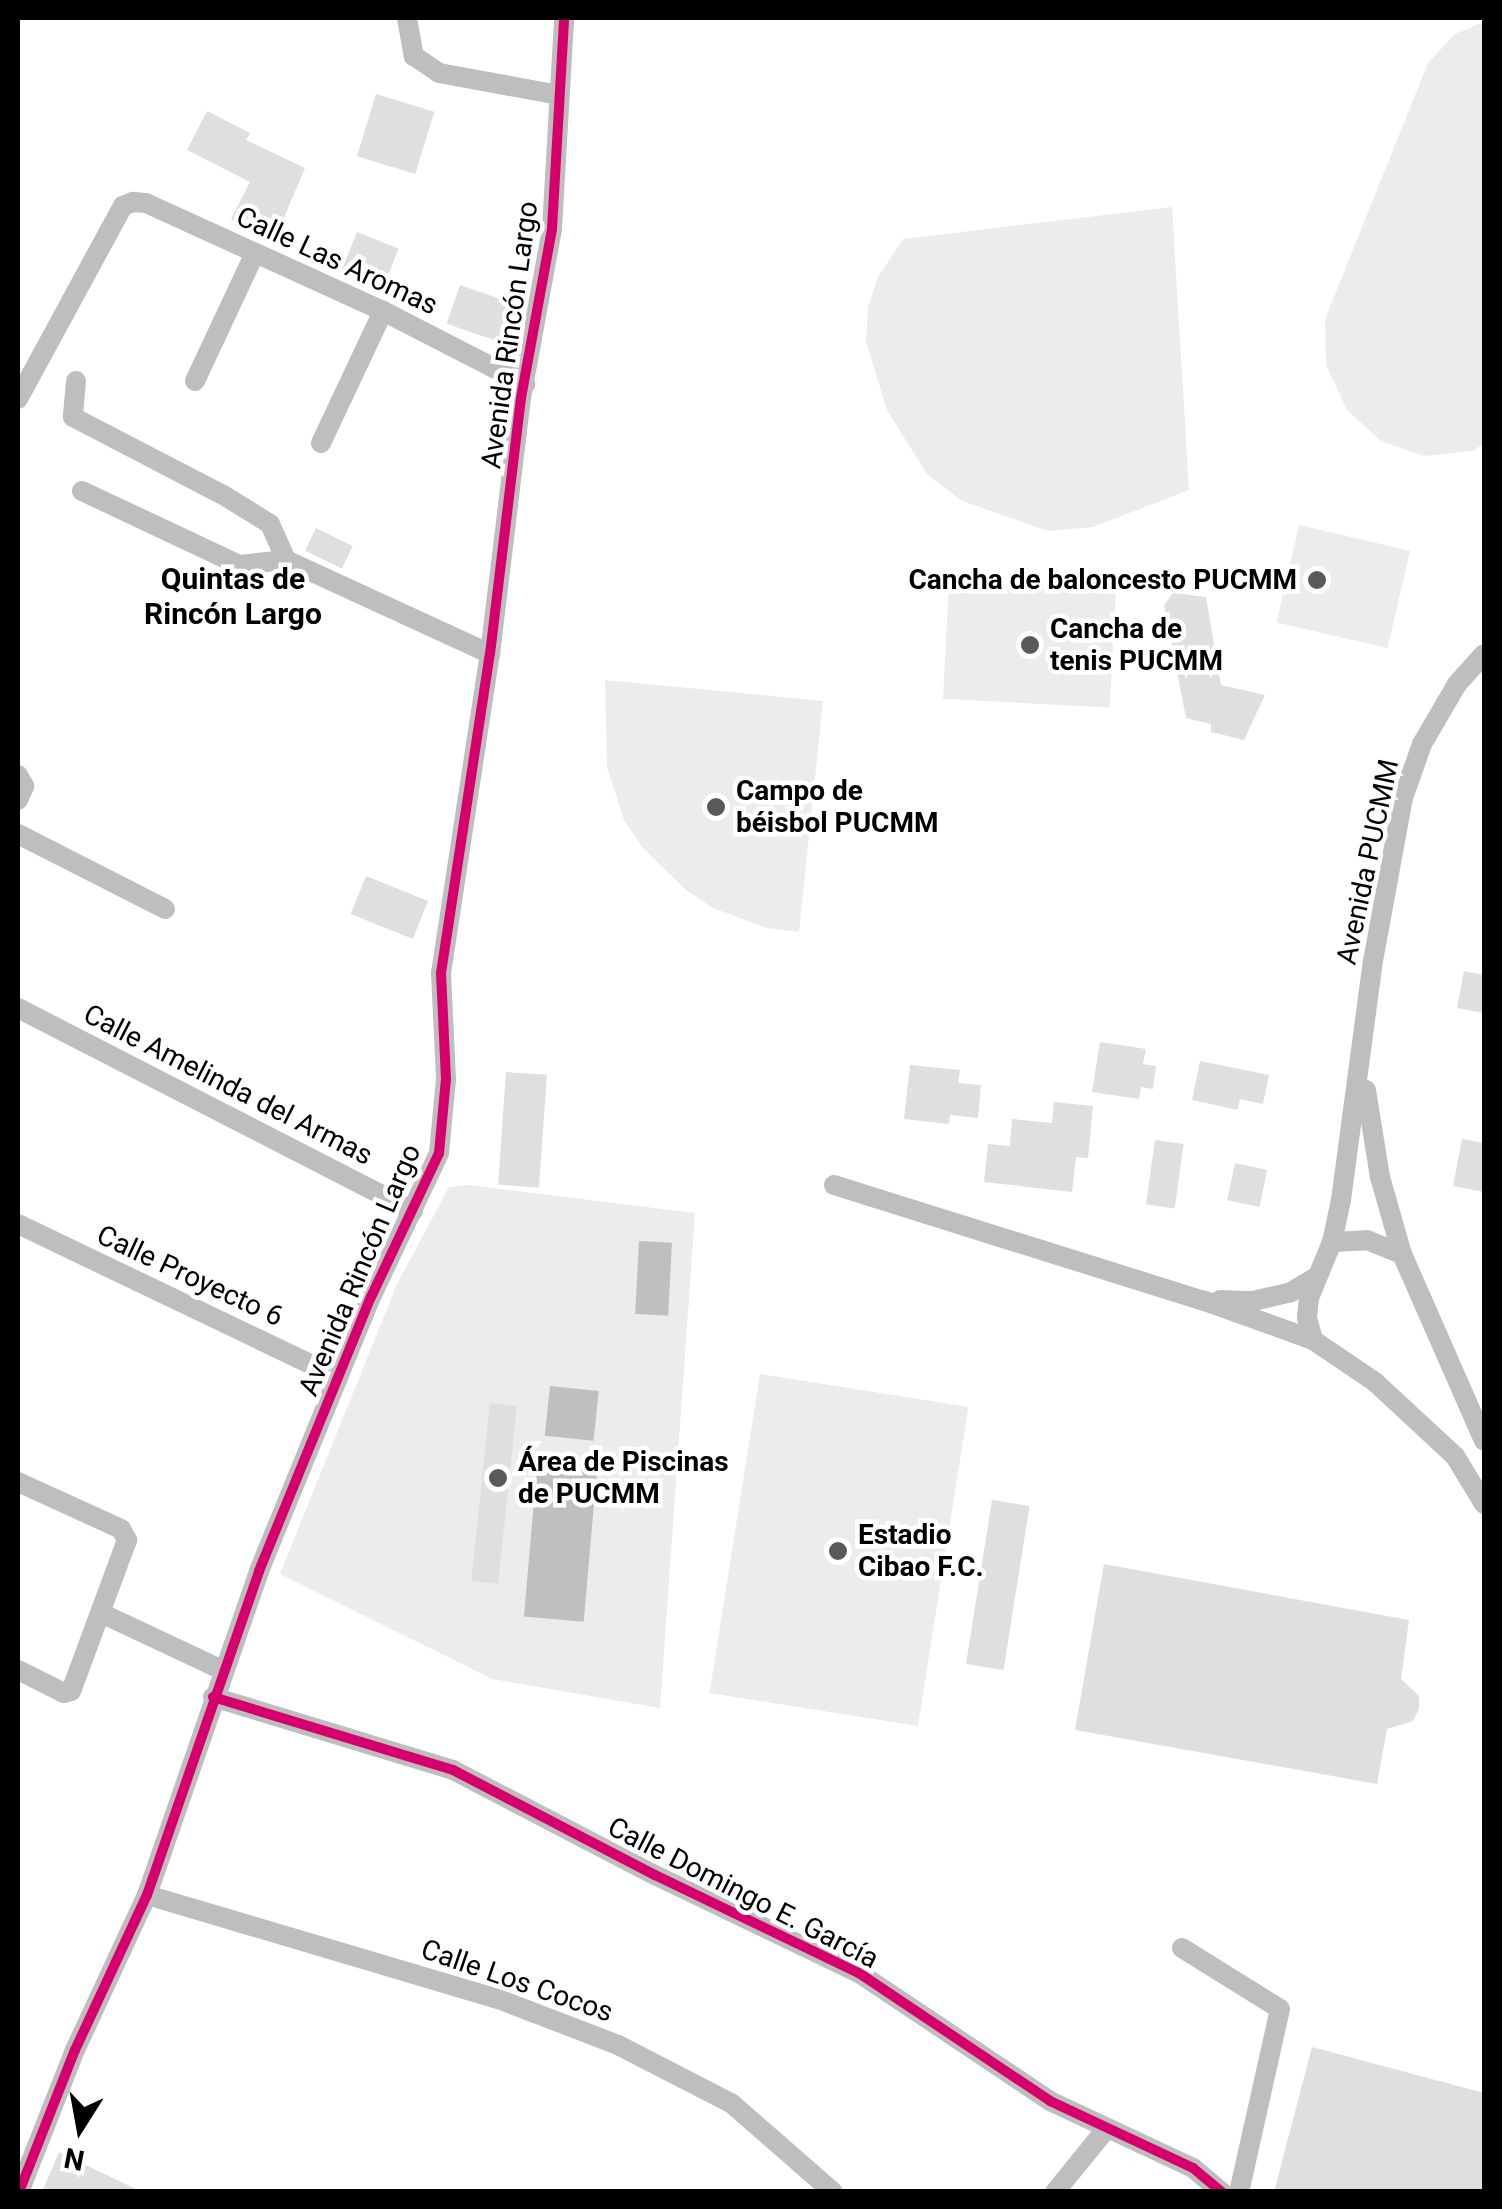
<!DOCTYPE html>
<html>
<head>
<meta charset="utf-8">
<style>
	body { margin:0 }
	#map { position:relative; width:1502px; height:2209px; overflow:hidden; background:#fff; font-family:Roboto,sans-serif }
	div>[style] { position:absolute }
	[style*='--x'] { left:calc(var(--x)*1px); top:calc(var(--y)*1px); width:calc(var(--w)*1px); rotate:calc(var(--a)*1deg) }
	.green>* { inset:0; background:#ececec; transform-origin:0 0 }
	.water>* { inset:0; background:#bfbfbf; transform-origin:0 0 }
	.building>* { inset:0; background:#dfdfdf; transform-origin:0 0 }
	.minor>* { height:20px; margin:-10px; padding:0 10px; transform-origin:10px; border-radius:10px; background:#bebebe }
	.cycleway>* { height:10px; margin:-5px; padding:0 5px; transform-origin:5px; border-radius:5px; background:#d6006c }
	.dots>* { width:28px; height:28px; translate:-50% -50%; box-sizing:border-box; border:5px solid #fff; border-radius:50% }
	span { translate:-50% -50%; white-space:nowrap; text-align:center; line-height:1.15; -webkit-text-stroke:9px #fff; paint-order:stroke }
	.street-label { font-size:28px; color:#000 }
	.poi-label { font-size:28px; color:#000; font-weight:700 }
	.right { translate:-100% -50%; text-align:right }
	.left { translate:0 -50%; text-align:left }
	.neighbourhood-label { font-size:30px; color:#000; font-weight:700 }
	.frame { position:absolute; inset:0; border:20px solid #000; pointer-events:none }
	.north { position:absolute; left:30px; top:2079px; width:100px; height:100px; -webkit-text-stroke:8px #fff; paint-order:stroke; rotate:191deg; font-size:28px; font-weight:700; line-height:40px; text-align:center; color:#000 }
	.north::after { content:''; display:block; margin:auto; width:35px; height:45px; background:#000; clip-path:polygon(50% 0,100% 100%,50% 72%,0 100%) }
</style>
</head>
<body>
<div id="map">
	<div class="green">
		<i style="clip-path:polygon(1484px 22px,1484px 444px,1472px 451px,1424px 456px,1381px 441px,1347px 410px,1326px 365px,1325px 319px,1428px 63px,1455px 34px)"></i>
		<i style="clip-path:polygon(1172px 207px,1189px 490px,1093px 527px,1048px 531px,962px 501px,927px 474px,887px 410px,866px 342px,868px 307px,878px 277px,903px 239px)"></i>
		<i style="left:1299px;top:525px;width:114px;height:100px;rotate:13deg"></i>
		<i style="left:949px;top:584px;width:167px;height:115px;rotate:3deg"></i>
		<i style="clip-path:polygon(605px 680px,823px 701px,799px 932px,767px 928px,713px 908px,686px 890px,642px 847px,624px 820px,607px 767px)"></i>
		<i style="clip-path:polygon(469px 1185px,695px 1213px,660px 1708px,492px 1679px,280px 1574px,397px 1284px,449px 1187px)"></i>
		<i style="left:760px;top:1374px;width:211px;height:323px;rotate:9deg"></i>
	</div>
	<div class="water">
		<i style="left:639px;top:1241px;width:33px;height:73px;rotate:3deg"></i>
		<i style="left:550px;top:1386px;width:49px;height:50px;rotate:6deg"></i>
		<i style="left:537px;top:1467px;width:60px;height:150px;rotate:5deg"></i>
	</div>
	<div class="building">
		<i style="left:376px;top:94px;width:61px;height:65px;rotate:17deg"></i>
		<i style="clip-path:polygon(207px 111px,250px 133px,246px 140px,305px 168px,274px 241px,231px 219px,250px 182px,187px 150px)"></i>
		<i style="left:357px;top:232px;width:45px;height:42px;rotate:22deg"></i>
		<i style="left:460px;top:285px;width:57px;height:41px;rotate:19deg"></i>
		<i style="left:316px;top:528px;width:41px;height:25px;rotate:26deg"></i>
		<i style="clip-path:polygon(1173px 593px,1206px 597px,1221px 685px,1265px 695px,1244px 740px,1211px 732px,1211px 724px,1186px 718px,1164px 605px)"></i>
		<i style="left:366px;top:876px;width:67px;height:41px;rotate:22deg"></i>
		<i style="clip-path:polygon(1464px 971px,1484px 975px,1484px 1013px,1457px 1008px)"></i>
		<i style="clip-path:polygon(1100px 1042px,1146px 1049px,1143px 1064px,1156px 1066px,1153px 1089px,1141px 1087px,1139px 1099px,1092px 1092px)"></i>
		<i style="clip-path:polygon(1200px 1061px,1269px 1075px,1263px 1104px,1240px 1099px,1238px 1110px,1192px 1100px)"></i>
		<i style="clip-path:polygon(910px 1065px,960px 1070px,958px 1083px,981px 1085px,978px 1118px,950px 1115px,949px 1124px,904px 1119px)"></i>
		<i style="left:506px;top:1072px;width:41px;height:113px;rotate:4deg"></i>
		<i style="clip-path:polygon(1054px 1102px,1093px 1106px,1088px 1158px,1076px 1157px,1072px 1192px,984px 1182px,988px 1144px,1010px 1146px,1012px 1119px,1052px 1123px)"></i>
		<i style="clip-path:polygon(1462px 1139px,1484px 1143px,1484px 1192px,1453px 1186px)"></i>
		<i style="left:1155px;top:1140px;width:29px;height:65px;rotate:8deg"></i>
		<i style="left:1235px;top:1163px;width:33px;height:38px;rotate:12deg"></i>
		<i style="left:490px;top:1403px;width:27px;height:179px;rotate:6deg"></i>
		<i style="left:992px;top:1500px;width:38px;height:166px;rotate:9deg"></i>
		<i style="clip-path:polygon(1104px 1564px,1409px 1620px,1401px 1679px,1419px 1696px,1419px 1709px,1413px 1721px,1387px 1729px,1377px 1784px,1075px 1730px)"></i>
		<i style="clip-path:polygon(1312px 2047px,1484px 2093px,1484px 2192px,1274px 2192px)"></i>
		<i style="clip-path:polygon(59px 2152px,142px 2192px,42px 2192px)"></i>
	</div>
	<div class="minor">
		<i style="--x:407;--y:18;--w:39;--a:80"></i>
		<i style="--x:414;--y:56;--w:30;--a:34"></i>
		<i style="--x:439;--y:73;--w:122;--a:10.4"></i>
		<i style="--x:76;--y:381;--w:36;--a:95"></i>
		<i style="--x:73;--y:417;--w:171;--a:27.5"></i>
		<i style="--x:225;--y:496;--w:53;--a:31.9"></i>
		<i style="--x:270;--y:524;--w:39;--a:66"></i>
		<i style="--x:195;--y:381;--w:141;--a:-64.9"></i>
		<i style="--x:18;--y:399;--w:220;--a:-61.5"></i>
		<i style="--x:123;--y:206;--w:11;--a:-22"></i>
		<i style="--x:133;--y:202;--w:13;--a:4"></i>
		<i style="--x:146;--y:203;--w:260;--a:24.5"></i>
		<i style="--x:383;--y:311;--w:160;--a:27.2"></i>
		<i style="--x:321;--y:443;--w:146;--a:-64.8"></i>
		<i style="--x:82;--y:491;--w:174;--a:25.2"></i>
		<i style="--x:239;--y:565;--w:47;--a:-6.1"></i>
		<i style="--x:286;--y:560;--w:225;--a:24.7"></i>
		<i style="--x:18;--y:775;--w:13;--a:61"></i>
		<i style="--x:24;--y:786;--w:15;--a:113"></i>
		<i style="--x:18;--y:834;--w:165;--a:27"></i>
		<i style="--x:18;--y:1008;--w:444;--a:27.2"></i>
		<i style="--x:1366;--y:1090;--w:88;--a:80.9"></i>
		<i style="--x:1380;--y:1177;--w:80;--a:74.1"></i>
		<i style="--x:1402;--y:1254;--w:204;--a:66.3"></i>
		<i style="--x:834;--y:1185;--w:386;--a:17.4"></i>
		<i style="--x:1202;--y:1300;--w:118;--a:19.8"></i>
		<i style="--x:1313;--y:1340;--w:75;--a:34.1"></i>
		<i style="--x:1375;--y:1382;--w:109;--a:42.8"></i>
		<i style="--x:1455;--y:1456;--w:56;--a:58.9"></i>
		<i style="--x:18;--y:1224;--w:355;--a:25.6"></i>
		<i style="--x:1332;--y:1242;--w:35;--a:-3"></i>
		<i style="--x:1367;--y:1240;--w:38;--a:22"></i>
		<i style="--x:1220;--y:1300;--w:33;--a:2"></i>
		<i style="--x:1253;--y:1301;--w:39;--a:-13"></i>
		<i style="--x:1291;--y:1292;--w:31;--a:-31"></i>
		<i style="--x:1313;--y:1340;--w:24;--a:-105"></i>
		<i style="--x:1307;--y:1317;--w:19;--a:-84"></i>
		<i style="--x:1309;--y:1298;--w:61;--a:-67.7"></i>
		<i style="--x:1332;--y:1242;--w:43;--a:-77.9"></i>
		<i style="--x:1341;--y:1200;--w:241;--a:-82.4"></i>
		<i style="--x:1373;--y:961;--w:166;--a:-79.6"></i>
		<i style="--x:1403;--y:798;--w:57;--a:-70.6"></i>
		<i style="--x:1422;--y:744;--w:69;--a:-59.7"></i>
		<i style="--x:1457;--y:684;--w:40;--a:-48"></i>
		<i style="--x:18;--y:1482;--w:113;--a:24.5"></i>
		<i style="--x:121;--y:1529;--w:13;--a:61"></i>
		<i style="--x:127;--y:1540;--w:161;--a:110.3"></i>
		<i style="--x:71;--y:1691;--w:7;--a:164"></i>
		<i style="--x:64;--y:1693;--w:51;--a:-153.4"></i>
		<i style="--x:101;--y:1613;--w:134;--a:25.2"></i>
		<i style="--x:213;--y:1697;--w:251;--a:16.9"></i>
		<i style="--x:453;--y:1770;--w:228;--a:27.5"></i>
		<i style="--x:655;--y:1875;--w:226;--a:25.7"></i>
		<i style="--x:859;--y:1973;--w:230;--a:33.8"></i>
		<i style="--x:1050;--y:2101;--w:158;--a:25.1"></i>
		<i style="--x:1193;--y:2168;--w:38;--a:40"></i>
		<i style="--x:147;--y:1895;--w:369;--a:16.5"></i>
		<i style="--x:501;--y:2000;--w:125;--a:21"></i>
		<i style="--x:618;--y:2045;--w:127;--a:27.2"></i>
		<i style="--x:731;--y:2103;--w:135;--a:41.1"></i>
		<i style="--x:1182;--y:1948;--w:115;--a:31.9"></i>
		<i style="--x:1280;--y:2009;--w:188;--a:102.6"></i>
		<i style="--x:19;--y:2192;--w:153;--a:-68.5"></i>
		<i style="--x:75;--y:2050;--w:171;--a:-65.1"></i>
		<i style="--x:147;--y:1895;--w:343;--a:-70.9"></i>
		<i style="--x:259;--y:1571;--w:296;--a:-67.8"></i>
		<i style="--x:371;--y:1297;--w:159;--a:-64.7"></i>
		<i style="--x:439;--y:1153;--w:74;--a:-84.6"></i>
		<i style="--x:446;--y:1079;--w:106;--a:-92.7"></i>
		<i style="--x:441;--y:973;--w:323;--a:-81.3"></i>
		<i style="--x:490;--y:654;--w:258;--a:-83.1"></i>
		<i style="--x:521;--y:398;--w:172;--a:-79.6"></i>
		<i style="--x:552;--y:229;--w:211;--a:-86.7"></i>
		<i style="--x:1055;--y:2192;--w:82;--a:-50.9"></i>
	</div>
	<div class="cycleway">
		<i style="--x:213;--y:1697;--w:251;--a:16.9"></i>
		<i style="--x:453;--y:1770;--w:228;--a:27.5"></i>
		<i style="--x:655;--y:1875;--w:226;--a:25.7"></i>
		<i style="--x:859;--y:1973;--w:230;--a:33.8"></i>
		<i style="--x:1050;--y:2101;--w:158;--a:25.1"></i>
		<i style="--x:1193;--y:2168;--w:38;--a:40"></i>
		<i style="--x:19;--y:2192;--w:153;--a:-68.5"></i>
		<i style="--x:75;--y:2050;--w:171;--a:-65.1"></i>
		<i style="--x:147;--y:1895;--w:343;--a:-70.9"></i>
		<i style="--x:259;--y:1571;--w:296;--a:-67.8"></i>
		<i style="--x:371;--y:1297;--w:159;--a:-64.7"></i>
		<i style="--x:439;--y:1153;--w:74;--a:-84.6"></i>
		<i style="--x:446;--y:1079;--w:106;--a:-92.7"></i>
		<i style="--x:441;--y:973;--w:323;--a:-81.3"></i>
		<i style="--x:490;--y:654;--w:258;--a:-83.1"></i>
		<i style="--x:521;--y:398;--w:172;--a:-79.6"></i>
		<i style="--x:552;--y:229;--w:211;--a:-86.7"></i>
	</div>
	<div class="dots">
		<i style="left:1317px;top:580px;background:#595959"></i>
		<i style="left:1030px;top:645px;background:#595959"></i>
		<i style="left:716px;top:807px;background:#595959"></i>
		<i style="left:498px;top:1478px;background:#595959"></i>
		<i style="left:838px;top:1551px;background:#595959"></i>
	</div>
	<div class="street-label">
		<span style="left:337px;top:261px;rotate:25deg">Calle Las Aromas</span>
		<span style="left:510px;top:335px;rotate:-82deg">Avenida Rincón Largo</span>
		<span style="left:1368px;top:862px;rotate:-78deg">Avenida PUCMM</span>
		<span style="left:228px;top:1085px;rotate:27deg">Calle Amelinda del Armas</span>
		<span style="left:360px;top:1270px;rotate:-67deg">Avenida Rincón Largo</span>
		<span style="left:190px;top:1276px;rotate:25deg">Calle Proyecto 6</span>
		<span style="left:743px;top:1893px;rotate:27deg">Calle Domingo E. García</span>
		<span style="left:517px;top:1981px;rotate:19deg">Calle Los Cocos</span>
	</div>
	<div class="poi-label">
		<span class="right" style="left:1297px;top:580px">Cancha de baloncesto PUCMM</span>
		<span class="left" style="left:1050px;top:645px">Cancha de<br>tenis PUCMM</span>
		<span class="left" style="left:736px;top:807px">Campo de<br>béisbol PUCMM</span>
		<span class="left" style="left:518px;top:1478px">Área de Piscinas<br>de PUCMM</span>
		<span class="left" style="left:858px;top:1551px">Estadio<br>Cibao F.C.</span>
	</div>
	<div class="neighbourhood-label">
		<span style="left:233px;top:596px">Quintas de<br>Rincón Largo</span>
	</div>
	<div class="frame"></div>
	<div class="north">N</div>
</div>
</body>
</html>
